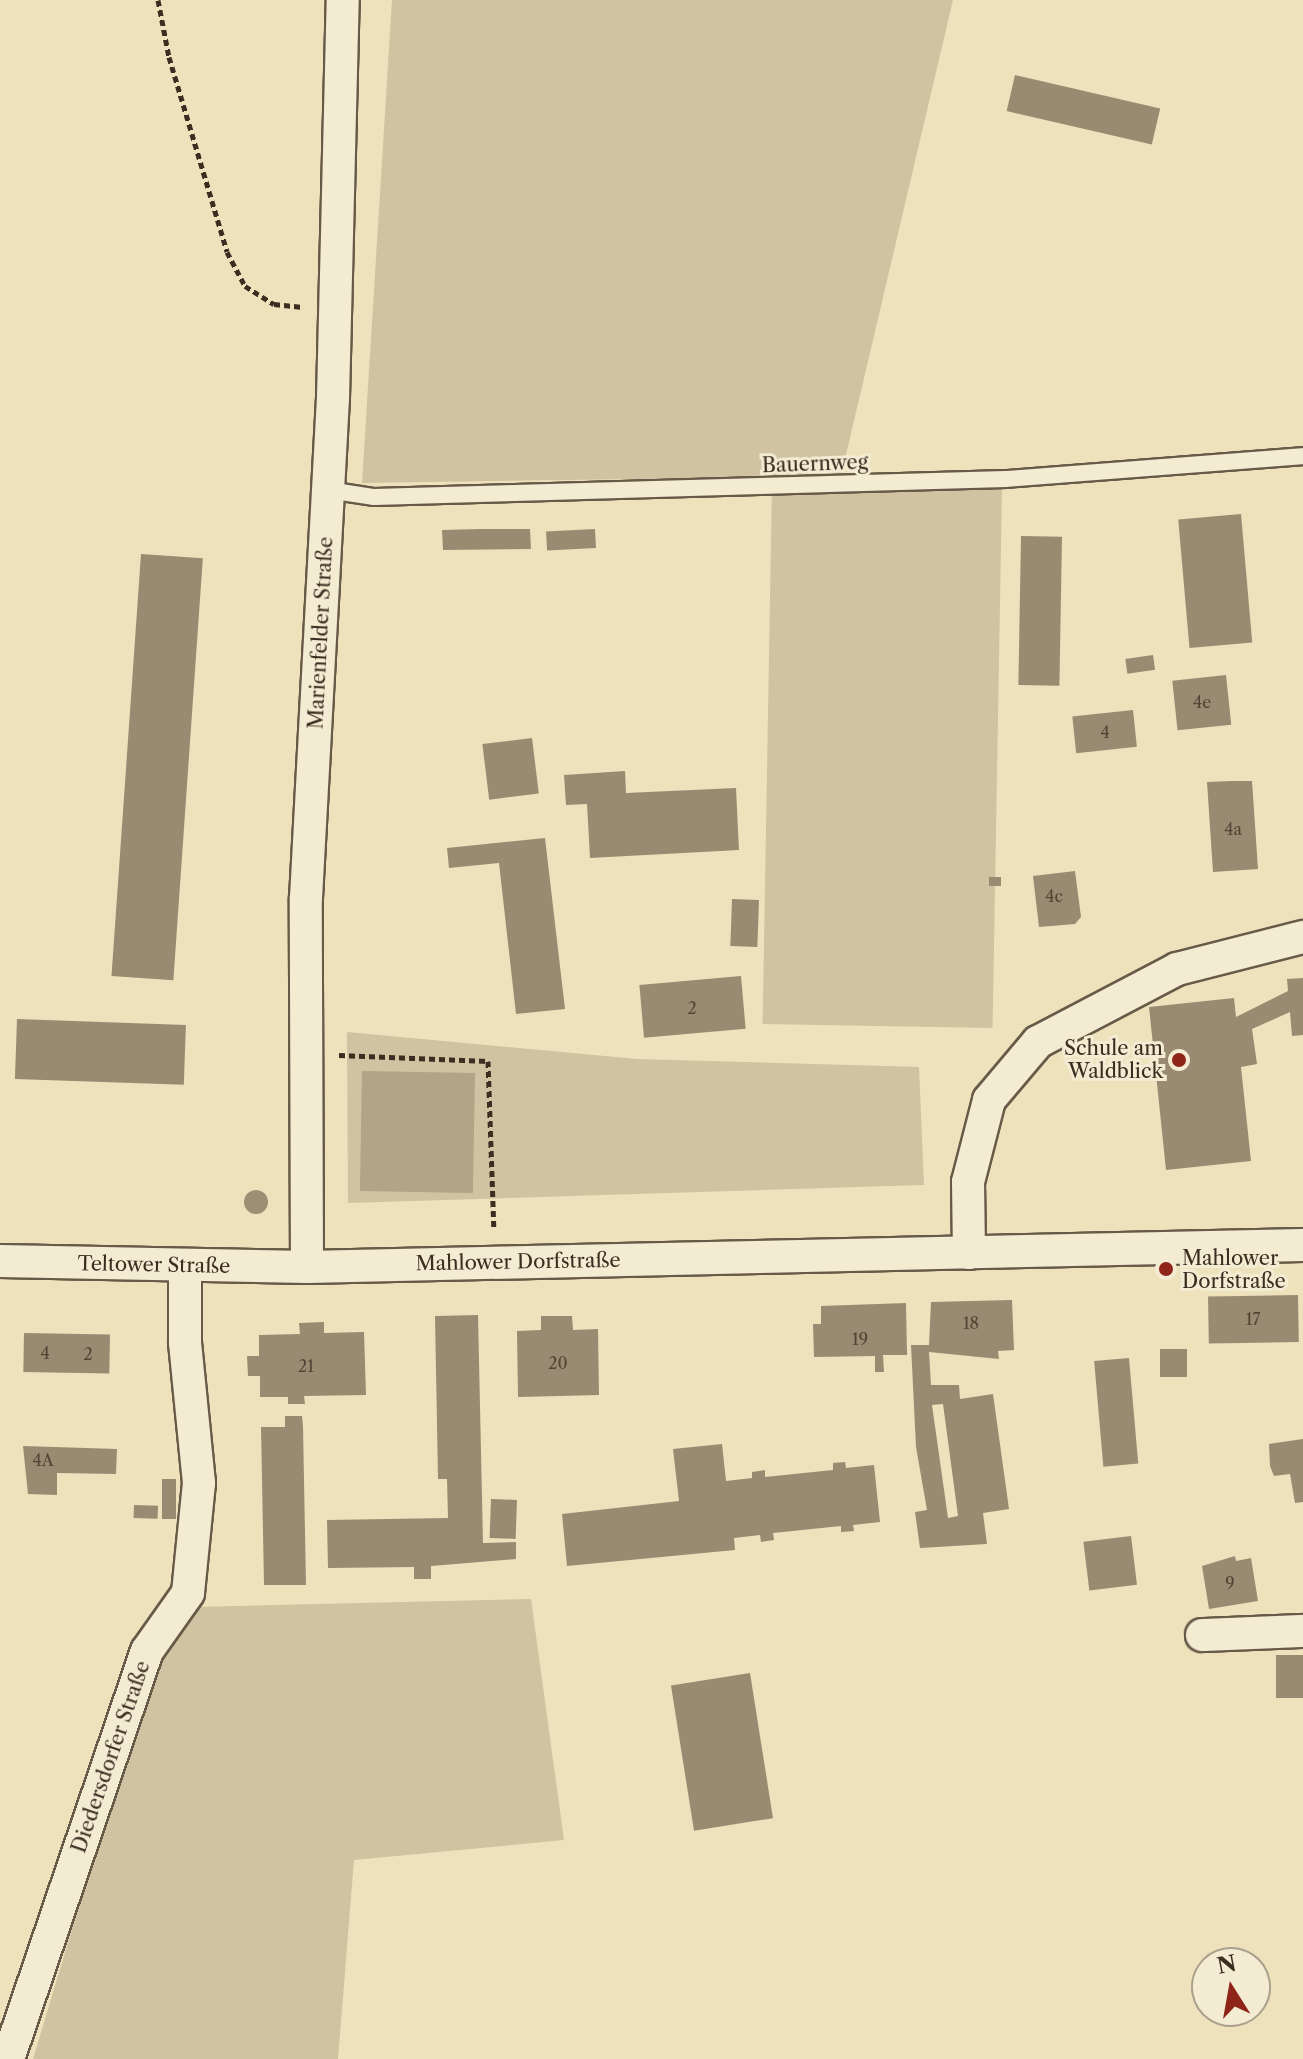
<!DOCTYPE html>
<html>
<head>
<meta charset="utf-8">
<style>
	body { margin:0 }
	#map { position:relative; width:1303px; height:2059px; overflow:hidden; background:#ede2bc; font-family:"Libre Caslon Text",serif }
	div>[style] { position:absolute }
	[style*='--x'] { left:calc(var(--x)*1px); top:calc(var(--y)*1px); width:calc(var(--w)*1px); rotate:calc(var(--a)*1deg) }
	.green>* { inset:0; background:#cfc3a2; transform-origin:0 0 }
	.water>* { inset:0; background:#b1a487; transform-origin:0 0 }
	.building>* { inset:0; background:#988b72; transform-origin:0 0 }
	.path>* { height:5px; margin-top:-2.5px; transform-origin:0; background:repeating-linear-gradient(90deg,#3c2d21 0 6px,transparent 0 10px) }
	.roads { filter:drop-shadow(2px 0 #685a48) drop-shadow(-2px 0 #685a48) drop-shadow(0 2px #685a48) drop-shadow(0 -2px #685a48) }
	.lane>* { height:16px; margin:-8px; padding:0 8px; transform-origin:8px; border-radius:8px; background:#f3ecd3 }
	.street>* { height:32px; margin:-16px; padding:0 16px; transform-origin:16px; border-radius:16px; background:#f3ecd3 }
	.trees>* { width:24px; height:24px; margin:-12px; border-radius:50%; background:#9c8f75 }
	.dots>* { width:22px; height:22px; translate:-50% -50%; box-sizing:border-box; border:4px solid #f3ecd3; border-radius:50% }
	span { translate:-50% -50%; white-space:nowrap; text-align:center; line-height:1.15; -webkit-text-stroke:6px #f3ecd3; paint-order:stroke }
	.number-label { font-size:16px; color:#534435 }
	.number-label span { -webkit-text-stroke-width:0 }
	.street-label { font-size:20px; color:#3c2d21 }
	.poi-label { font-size:20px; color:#3c2d21 }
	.right { translate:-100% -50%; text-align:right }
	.left { translate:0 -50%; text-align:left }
	.north { position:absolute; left:1191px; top:1947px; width:80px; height:80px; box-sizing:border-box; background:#f3ecd3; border:2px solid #aaa08c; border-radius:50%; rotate:349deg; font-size:22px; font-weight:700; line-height:32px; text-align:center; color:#3c2d21 }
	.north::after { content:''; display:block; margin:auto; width:28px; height:36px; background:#8f2418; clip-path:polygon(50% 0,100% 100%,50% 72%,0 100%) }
</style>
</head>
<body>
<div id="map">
	<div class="green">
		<i style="clip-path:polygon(392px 0,953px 0,841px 476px,362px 483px)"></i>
		<i style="left:1002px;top:487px;width:541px;height:230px;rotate:91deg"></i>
		<i style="clip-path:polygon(347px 1032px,637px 1059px,919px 1067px,924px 1185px,348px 1203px)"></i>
		<i style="clip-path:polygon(531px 1599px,564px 1840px,354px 1860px,338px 2059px,33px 2059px,156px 1649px,195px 1607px)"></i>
	</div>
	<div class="water">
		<i style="left:362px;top:1071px;width:113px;height:120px;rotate:1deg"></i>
	</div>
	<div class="building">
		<i style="left:1015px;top:75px;width:149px;height:37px;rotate:13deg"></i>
		<i style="left:1241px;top:514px;width:129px;height:63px;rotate:85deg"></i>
		<i style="clip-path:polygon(481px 529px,530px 529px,531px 549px,443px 550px,442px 530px)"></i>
		<i style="left:595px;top:529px;width:19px;height:49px;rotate:87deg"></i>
		<i style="left:1021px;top:536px;width:41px;height:149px;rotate:1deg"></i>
		<i style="left:141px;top:554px;width:62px;height:423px;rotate:4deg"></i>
		<i style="left:1153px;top:655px;width:15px;height:28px;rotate:82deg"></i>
		<i style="left:1226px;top:675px;width:50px;height:54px;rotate:84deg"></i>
		<i style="left:1133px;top:710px;width:37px;height:61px;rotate:84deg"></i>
		<i style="left:532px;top:738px;width:56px;height:50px;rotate:83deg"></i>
		<i style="clip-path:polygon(625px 771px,626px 793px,736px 788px,739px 850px,590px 858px,587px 804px,566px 805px,564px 775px)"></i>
		<i style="clip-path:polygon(1231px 781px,1252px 781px,1258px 869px,1213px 872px,1207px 782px)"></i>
		<i style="clip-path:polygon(545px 838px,565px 1009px,516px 1014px,499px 863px,449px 868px,447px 848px)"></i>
		<i style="clip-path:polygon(1075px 871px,1081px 917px,1075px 924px,1039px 927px,1033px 876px)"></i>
		<i style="left:989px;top:877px;width:12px;height:9px"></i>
		<i style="left:732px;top:899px;width:27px;height:47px;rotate:2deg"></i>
		<i style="left:741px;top:976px;width:53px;height:102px;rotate:85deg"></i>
		<i style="clip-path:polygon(1303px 978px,1303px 1035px,1292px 1036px,1290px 1012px,1252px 1029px,1257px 1064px,1241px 1067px,1251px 1161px,1166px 1170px,1149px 1007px,1234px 998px,1236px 1017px,1288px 991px,1287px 979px)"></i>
		<i style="left:17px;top:1019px;width:169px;height:60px;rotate:2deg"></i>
		<i style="left:1298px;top:1295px;width:47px;height:90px;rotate:89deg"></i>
		<i style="clip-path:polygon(evenodd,1012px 1300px,1014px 1350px,998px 1351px,999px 1359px,929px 1352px,931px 1385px,959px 1385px,960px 1399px,993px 1394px,1009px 1509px,983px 1513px,987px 1544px,920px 1548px,915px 1512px,927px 1510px,916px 1447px,911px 1345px,929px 1345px,931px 1302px,1012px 1300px,943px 1404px,958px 1516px,948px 1518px,932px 1405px,943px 1404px)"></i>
		<i style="clip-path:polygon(906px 1303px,907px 1355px,883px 1355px,884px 1372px,875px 1372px,875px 1356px,814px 1357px,813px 1324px,821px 1324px,821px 1306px)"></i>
		<i style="clip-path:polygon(478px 1315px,483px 1543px,516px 1542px,516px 1559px,431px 1566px,431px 1579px,414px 1579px,414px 1567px,328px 1568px,327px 1520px,448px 1518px,447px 1479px,438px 1479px,435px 1316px)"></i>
		<i style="clip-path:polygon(541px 1316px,572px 1316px,573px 1330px,598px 1329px,599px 1395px,518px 1397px,517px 1331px,541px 1330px)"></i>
		<i style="clip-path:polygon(324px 1322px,324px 1333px,364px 1332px,366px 1395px,304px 1396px,305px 1404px,288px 1404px,288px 1397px,260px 1397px,260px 1376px,248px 1376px,247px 1356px,259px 1356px,259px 1335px,300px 1334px,299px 1323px)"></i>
		<i style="left:24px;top:1333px;width:86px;height:39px;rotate:1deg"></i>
		<i style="left:1187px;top:1349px;width:28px;height:27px;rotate:90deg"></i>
		<i style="left:1129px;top:1358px;width:106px;height:35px;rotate:85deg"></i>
		<i style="clip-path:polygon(285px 1416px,302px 1416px,303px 1426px,306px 1585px,264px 1585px,261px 1427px,285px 1427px)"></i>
		<i style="clip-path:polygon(1303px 1439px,1303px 1502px,1295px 1503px,1290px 1474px,1274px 1476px,1270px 1466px,1269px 1444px)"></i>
		<i style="clip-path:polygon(722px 1444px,726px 1481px,752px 1478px,752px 1472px,765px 1470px,765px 1477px,833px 1470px,833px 1463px,845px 1462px,846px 1468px,874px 1465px,880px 1522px,853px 1525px,854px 1531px,841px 1532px,841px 1526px,773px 1533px,774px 1540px,761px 1542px,760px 1535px,734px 1538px,735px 1550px,567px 1566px,562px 1514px,679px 1501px,673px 1449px)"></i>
		<i style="clip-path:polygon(23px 1446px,117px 1449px,116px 1474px,57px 1473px,57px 1495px,28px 1494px)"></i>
		<i style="left:162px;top:1479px;width:14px;height:40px"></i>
		<i style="left:491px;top:1499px;width:26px;height:39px;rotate:2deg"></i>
		<i style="left:134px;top:1505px;width:24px;height:13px;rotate:2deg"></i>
		<i style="left:1131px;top:1536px;width:49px;height:48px;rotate:83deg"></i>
		<i style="clip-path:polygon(1235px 1556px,1236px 1561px,1251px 1558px,1258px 1601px,1209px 1609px,1202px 1566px)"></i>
		<i style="left:1303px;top:1655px;width:43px;height:27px;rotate:90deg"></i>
		<i style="left:750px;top:1673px;width:147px;height:80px;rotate:81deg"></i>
	</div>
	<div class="path">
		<i style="--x:158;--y:0;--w:58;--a:79.1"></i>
		<i style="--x:169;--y:57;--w:203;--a:73.4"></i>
		<i style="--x:227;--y:252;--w:38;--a:62"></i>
		<i style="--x:245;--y:286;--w:34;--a:32"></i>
		<i style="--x:274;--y:304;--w:29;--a:6"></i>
		<i style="--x:339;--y:1055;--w:149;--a:2.3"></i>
		<i style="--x:488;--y:1061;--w:169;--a:88"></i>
	</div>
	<div class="roads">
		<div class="lane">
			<i style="--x:328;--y:490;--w:47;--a:8.7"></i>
			<i style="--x:374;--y:497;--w:632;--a:-1.63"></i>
			<i style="--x:1006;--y:479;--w:298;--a:-4.4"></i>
		</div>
		<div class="street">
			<i style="--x:969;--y:1253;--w:71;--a:-90.8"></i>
			<i style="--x:968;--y:1182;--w:85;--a:-75.6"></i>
			<i style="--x:989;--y:1100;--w:76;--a:-49.8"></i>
			<i style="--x:1038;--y:1042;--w:157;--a:-27.7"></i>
			<i style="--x:1177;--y:969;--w:130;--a:-14.3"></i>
			<i style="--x:0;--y:1261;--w:307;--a:1.1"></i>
			<i style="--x:307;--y:1267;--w:996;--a:-1.27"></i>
			<i style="--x:307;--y:1267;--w:369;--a:-90.2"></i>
			<i style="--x:306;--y:898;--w:501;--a:-86.91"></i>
			<i style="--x:333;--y:398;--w:398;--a:-88.6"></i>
			<i style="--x:1202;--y:1635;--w:101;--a:-2.3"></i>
			<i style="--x:8;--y:2059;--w:431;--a:-71.2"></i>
			<i style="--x:147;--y:1651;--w:71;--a:-54.7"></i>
			<i style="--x:188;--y:1593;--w:111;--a:-84.3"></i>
			<i style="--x:199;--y:1483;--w:142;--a:-95.7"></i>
			<i style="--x:185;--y:1342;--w:76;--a:-90"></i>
		</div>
	</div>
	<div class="trees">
		<i style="left:256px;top:1202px"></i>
	</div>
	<div class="dots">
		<i style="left:1179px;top:1060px;background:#8f2418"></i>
		<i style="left:1166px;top:1269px;background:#8f2418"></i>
	</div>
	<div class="number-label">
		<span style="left:1202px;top:702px">4e</span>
		<span style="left:1105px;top:732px">4</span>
		<span style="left:1233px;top:829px">4a</span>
		<span style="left:1054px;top:896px">4c</span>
		<span style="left:692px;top:1008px">2</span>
		<span style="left:1253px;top:1319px">17</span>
		<span style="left:971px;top:1323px">18</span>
		<span style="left:860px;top:1339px">19</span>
		<span style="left:45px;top:1353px">4</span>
		<span style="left:88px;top:1354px">2</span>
		<span style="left:558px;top:1363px">20</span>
		<span style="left:306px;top:1366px">21</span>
		<span style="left:43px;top:1460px">4A</span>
		<span style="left:1230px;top:1583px">9</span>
	</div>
	<div class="street-label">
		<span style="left:815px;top:464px;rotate:-2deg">Bauernweg</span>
		<span style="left:321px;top:633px;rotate:-87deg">Marienfelder Straße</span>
		<span style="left:518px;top:1262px;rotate:-1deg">Mahlower Dorfstraße</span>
		<span style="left:154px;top:1265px;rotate:1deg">Teltower Straße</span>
		<span style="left:111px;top:1757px;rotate:-71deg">Diedersdorfer Straße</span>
	</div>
	<div class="poi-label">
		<span class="right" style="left:1163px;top:1060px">Schule am<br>Waldblick</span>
		<span class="left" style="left:1182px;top:1270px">Mahlower<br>Dorfstraße</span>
	</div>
	<div class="north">N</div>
</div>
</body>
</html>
